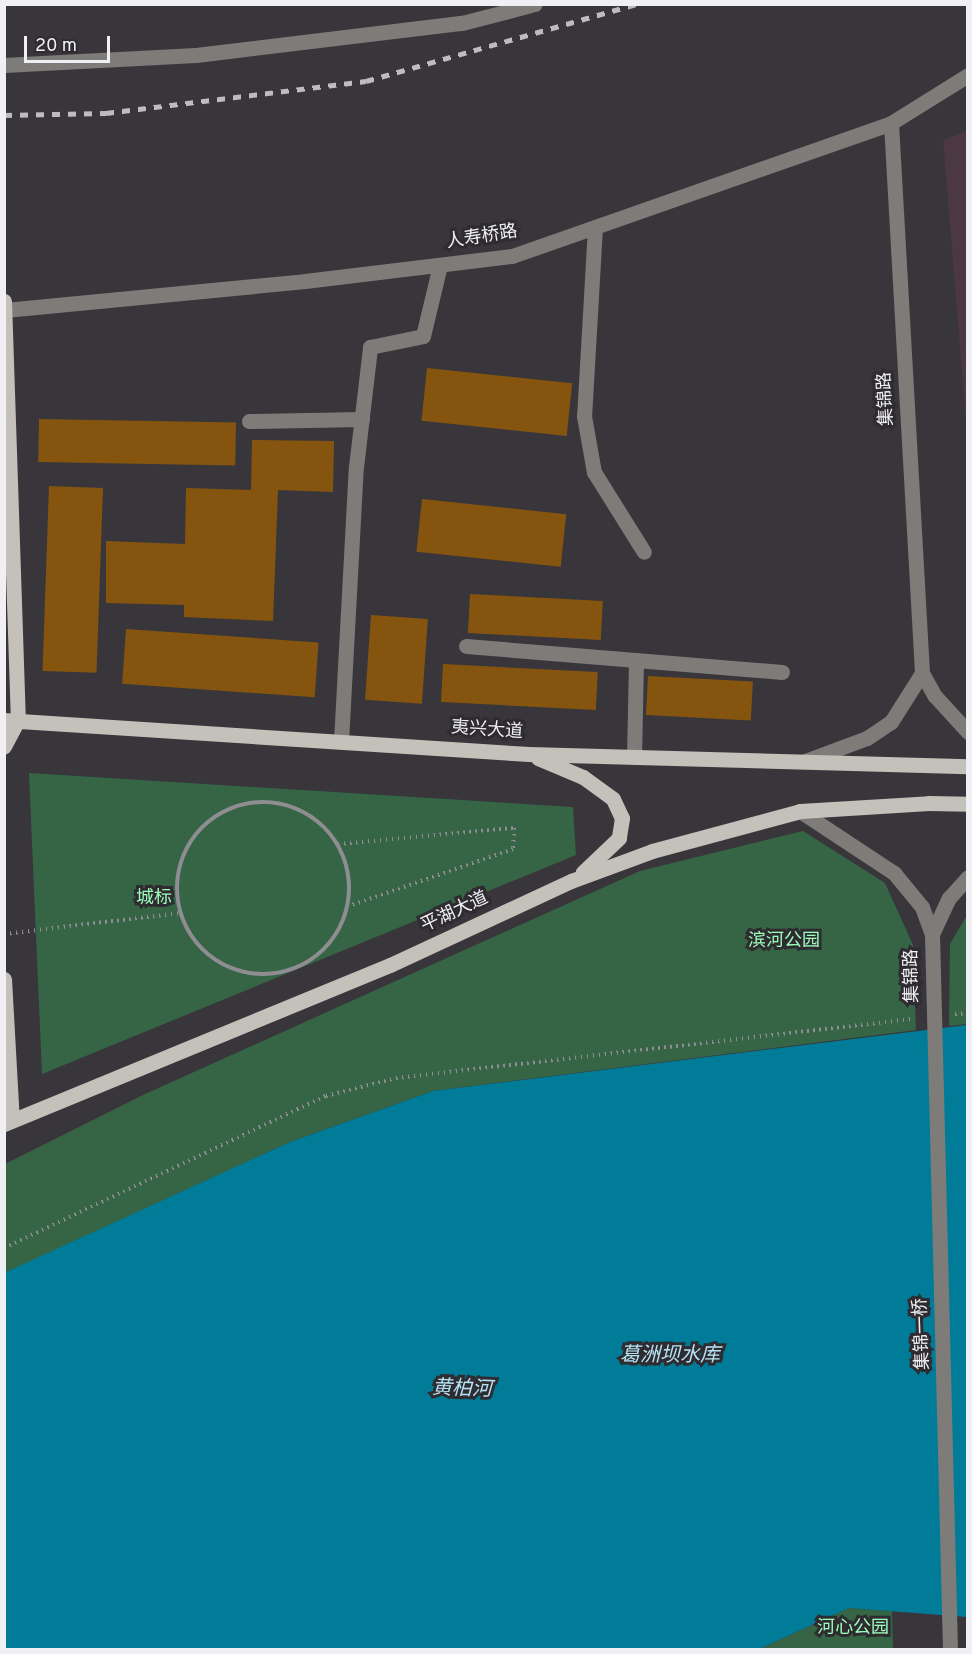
<!DOCTYPE html>
<html>
<head>
<meta charset="utf-8">
<style>
	body { margin:0 }
	#map { position:relative; width:972px; height:1654px; overflow:hidden; background:#38363b; font-family:Overpass,"Noto Sans SC",sans-serif }
	div>[style] { position:absolute }
	[style*='--x'] { left:calc(var(--x)*1px); top:calc(var(--y)*1px); width:calc(var(--w)*1px); rotate:calc(var(--a)*1deg) }
	.commercial>* { inset:0; background:#4b3841 }
	.green>* { inset:0; background:#356545 }
	.water>* { inset:0; background:#007c99 }
	.building>* { inset:0; background:#85550f; transform-origin:0 0 }
	.path>* { height:4px; margin-top:-2px; transform-origin:0; background:repeating-linear-gradient(90deg,#8e8d91 0 1.5px,transparent 0 6px) }
	.path>.ring { margin:-2px; padding:0; box-sizing:content-box; background:none; border:4px solid #8e8d91; border-radius:50% }
	.minor>* { height:15px; margin:-7.5px; padding:0 7.5px; transform-origin:7.5px; border-radius:7.5px; background:#7e7c79 }
	.major>* { height:15px; margin:-7.5px; padding:0 7.5px; transform-origin:7.5px; border-radius:7.5px; background:#c4c0ba }
	.rail>* { height:4.5px; margin-top:-2.25px; transform-origin:0; background:repeating-linear-gradient(90deg,#bebcc1 0 8px,transparent 0 16px) }
	span { translate:-50% -50%; white-space:nowrap; text-align:center; line-height:1.15; -webkit-text-stroke:6px #2e2b31; paint-order:stroke }
	.street-label { font-size:18px; color:#f0eff3 }
	.park-label { font-size:18px; color:#9bfdb9 }
	.water-label { font-size:20px; color:#b6e3f4; font-style:italic }
	.frame { position:absolute; inset:0; border:6px solid #f0eff3; pointer-events:none }
	.scale { position:absolute; left:24px; top:36px; width:86px; height:27px; box-sizing:border-box; border:3px solid #f0eff3; border-top:0; padding-left:8px; font-size:18px; line-height:21px; white-space:nowrap; color:#f0eff3; -webkit-text-stroke:4px #2e2b31; paint-order:stroke }
</style>
</head>
<body>
<div id="map">
	<div class="commercial">
		<i style="clip-path:polygon(967px 131px,968px 131px,967px 432px,943px 140px)"></i>
	</div>
	<div class="green">
		<i style="clip-path:polygon(29px 773px,573px 807px,576px 855px,42px 1074px)"></i>
		<i style="clip-path:polygon(803px 831px,885px 883px,913px 945px,916px 1030px,433px 1091px,290px 1142px,5px 1273px,5px 1164px,145px 1094px,640px 871px)"></i>
		<i style="clip-path:polygon(967px 915px,967px 1024px,949px 1026px,950px 944px)"></i>
		<i style="clip-path:polygon(849px 1608px,892px 1611px,893px 1649px,757px 1650px)"></i>
	</div>
	<div class="water">
		<i style="clip-path:polygon(967px 1025px,967px 1617px,849px 1608px,757px 1650px,5px 1649px,4px 1273px,290px 1142px,433px 1091px)"></i>
	</div>
	<div class="building">
		<i style="left:427px;top:368px;width:146px;height:53px;rotate:6deg"></i>
		<i style="left:39px;top:419px;width:197px;height:43px;rotate:1deg"></i>
		<i style="clip-path:polygon(252px 440px,334px 441px,333px 492px,278px 490px,273px 621px,184px 617px,184px 605px,106px 603px,106px 541px,185px 544px,186px 488px,251px 490px)"></i>
		<i style="left:49px;top:486px;width:54px;height:185px;rotate:2deg"></i>
		<i style="left:422px;top:499px;width:145px;height:53px;rotate:6deg"></i>
		<i style="left:470px;top:594px;width:133px;height:39px;rotate:3deg"></i>
		<i style="left:371px;top:615px;width:57px;height:85px;rotate:4deg"></i>
		<i style="left:126px;top:629px;width:193px;height:55px;rotate:4deg"></i>
		<i style="left:443px;top:664px;width:155px;height:38px;rotate:3deg"></i>
		<i style="left:648px;top:676px;width:105px;height:39px;rotate:3deg"></i>
	</div>
	<div class="path">
		<i class="ring" style="left:177px;top:802px;width:168px;height:168px"></i>
		<i style="--x:338;--y:844;--w:177;--a:-5.2"></i>
		<i style="--x:514;--y:828;--w:21;--a:93"></i>
		<i style="--x:513;--y:849;--w:174;--a:160.8"></i>
		<i style="--x:4;--y:934;--w:177;--a:-6.8"></i>
		<i style="--x:955;--y:1014;--w:13;--a:-4"></i>
		<i style="--x:4;--y:1248;--w:356;--a:-25.3"></i>
		<i style="--x:326;--y:1096;--w:72;--a:-14.4"></i>
		<i style="--x:396;--y:1078;--w:519;--a:-6.52"></i>
	</div>
	<div class="minor">
		<i style="--x:4;--y:65;--w:192;--a:-3"></i>
		<i style="--x:196;--y:55;--w:268;--a:-6.9"></i>
		<i style="--x:462;--y:23;--w:75;--a:-14.6"></i>
		<i style="--x:891;--y:123;--w:551;--a:86.77"></i>
		<i style="--x:922;--y:673;--w:26;--a:61"></i>
		<i style="--x:935;--y:696;--w:49;--a:47.5"></i>
		<i style="--x:595;--y:227;--w:189;--a:93.3"></i>
		<i style="--x:584;--y:416;--w:57;--a:79.9"></i>
		<i style="--x:594;--y:472;--w:94;--a:58"></i>
		<i style="--x:5;--y:310;--w:301;--a:-5.5"></i>
		<i style="--x:305;--y:281;--w:209;--a:-6.9"></i>
		<i style="--x:512;--y:256;--w:402;--a:-19.3"></i>
		<i style="--x:891;--y:123;--w:91;--a:-31.9"></i>
		<i style="--x:249;--y:421;--w:113;--a:-1"></i>
		<i style="--x:466;--y:646;--w:317;--a:4.7"></i>
		<i style="--x:341;--y:741;--w:274;--a:-86.9"></i>
		<i style="--x:356;--y:467;--w:121;--a:-83.3"></i>
		<i style="--x:370;--y:347;--w:54;--a:-11.7"></i>
		<i style="--x:423;--y:336;--w:73;--a:-76.5"></i>
		<i style="--x:634;--y:757;--w:97;--a:-88.8"></i>
		<i style="--x:805;--y:761;--w:66;--a:-20.4"></i>
		<i style="--x:867;--y:738;--w:29;--a:-34"></i>
		<i style="--x:891;--y:722;--w:58;--a:-57.7"></i>
		<i style="--x:800;--y:811;--w:113;--a:33.4"></i>
		<i style="--x:894;--y:873;--w:44;--a:50.5"></i>
		<i style="--x:922;--y:907;--w:29;--a:70"></i>
		<i style="--x:932;--y:934;--w:716;--a:88.56"></i>
		<i style="--x:932;--y:934;--w:40;--a:-65"></i>
		<i style="--x:949;--y:898;--w:28;--a:-48"></i>
	</div>
	<div class="major">
		<i style="--x:4;--y:301;--w:419;--a:88.1"></i>
		<i style="--x:18;--y:720;--w:30;--a:118"></i>
		<i style="--x:4;--y:720;--w:526;--a:3.71"></i>
		<i style="--x:529;--y:754;--w:439;--a:1.6"></i>
		<i style="--x:538;--y:758;--w:49;--a:22.9"></i>
		<i style="--x:583;--y:777;--w:37;--a:36"></i>
		<i style="--x:613;--y:799;--w:21;--a:65"></i>
		<i style="--x:622;--y:818;--w:20;--a:99"></i>
		<i style="--x:619;--y:838;--w:50;--a:136.6"></i>
		<i style="--x:4;--y:979;--w:141;--a:86.8"></i>
		<i style="--x:4;--y:1124;--w:417;--a:-22.4"></i>
		<i style="--x:390;--y:965;--w:200;--a:-24.9"></i>
		<i style="--x:571;--y:881;--w:86;--a:-20.3"></i>
		<i style="--x:652;--y:851;--w:153;--a:-15.1"></i>
		<i style="--x:800;--y:811;--w:129;--a:-3.5"></i>
		<i style="--x:929;--y:803;--w:39;--a:1"></i>
	</div>
	<div class="rail">
		<i style="--x:4;--y:115;--w:102;--a:-1.1"></i>
		<i style="--x:106;--y:113;--w:262;--a:-7"></i>
		<i style="--x:366;--y:81;--w:281;--a:-15.9"></i>
	</div>
	<div class="street-label">
		<span style="left:482px;top:238px;rotate:-9deg">人寿桥路</span>
		<span style="left:887px;top:399px;rotate:-93deg">集锦路</span>
		<span style="left:487px;top:731px;rotate:4deg">夷兴大道</span>
		<span style="left:455px;top:913px;rotate:-25deg">平湖大道</span>
		<span style="left:913px;top:976px;rotate:-91deg">集锦路</span>
		<span style="left:923px;top:1334px;rotate:-92deg">集锦一桥</span>
	</div>
	<div class="park-label">
		<span style="left:154px;top:899px">城标</span>
		<span style="left:784px;top:942px">滨河公园</span>
		<span style="left:853px;top:1629px">河心公园</span>
	</div>
	<div class="water-label">
		<span style="left:670px;top:1356px">葛洲坝水库</span>
		<span style="left:462px;top:1390px;rotate:2deg">黄柏河</span>
	</div>
	<div class="frame"></div>
	<div class="scale">20 m</div>
</div>
</body>
</html>
